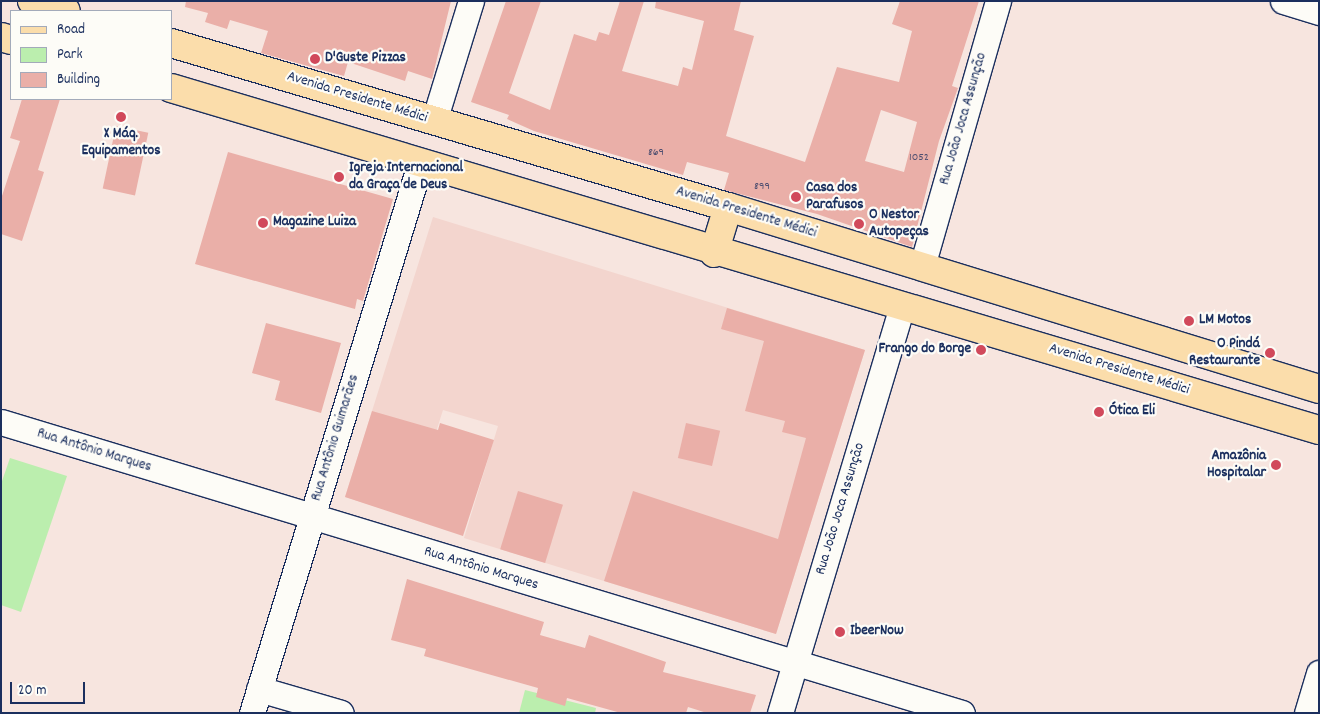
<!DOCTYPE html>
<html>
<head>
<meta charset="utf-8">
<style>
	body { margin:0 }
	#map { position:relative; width:1320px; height:714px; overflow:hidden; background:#f7e5df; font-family:Dekko,sans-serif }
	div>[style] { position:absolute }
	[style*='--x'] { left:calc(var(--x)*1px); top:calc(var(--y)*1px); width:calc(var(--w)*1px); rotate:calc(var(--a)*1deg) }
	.built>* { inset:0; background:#f3d5ce }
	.green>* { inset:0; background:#bbeeae }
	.building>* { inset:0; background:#eaafa8; transform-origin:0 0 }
	.roads { filter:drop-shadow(1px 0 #1b2f5e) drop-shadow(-1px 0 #1b2f5e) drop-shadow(0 1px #1b2f5e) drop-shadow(0 -1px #1b2f5e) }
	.minor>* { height:25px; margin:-12.5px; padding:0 12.5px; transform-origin:12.5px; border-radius:12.5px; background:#fdfcf7 }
	.primary>* { height:28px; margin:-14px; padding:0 14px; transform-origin:14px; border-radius:14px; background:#fbddab }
	.dots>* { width:14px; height:14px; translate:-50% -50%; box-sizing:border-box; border:2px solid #fdfcf7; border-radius:50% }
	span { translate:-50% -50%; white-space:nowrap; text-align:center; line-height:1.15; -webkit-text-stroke:4.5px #fdfcf7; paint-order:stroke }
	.number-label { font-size:12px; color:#4f4f70 }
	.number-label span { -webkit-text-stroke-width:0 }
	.poi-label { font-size:15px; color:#1b2f5e; font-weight:700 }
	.left { translate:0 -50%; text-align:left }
	.right { translate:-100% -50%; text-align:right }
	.street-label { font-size:15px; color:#1b2f5e }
	.frame { position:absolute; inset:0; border:2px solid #1b2f5e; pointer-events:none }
	.legend { position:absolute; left:10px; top:10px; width:162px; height:90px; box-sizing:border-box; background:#fdfcf7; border:1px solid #a3aaba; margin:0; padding:6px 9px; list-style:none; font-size:15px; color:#1b2f5e }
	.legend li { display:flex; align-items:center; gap:10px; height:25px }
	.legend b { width:25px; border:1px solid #a3aaba }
	.scale { position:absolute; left:10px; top:682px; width:75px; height:22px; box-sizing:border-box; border:2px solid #1b2f5e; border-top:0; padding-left:6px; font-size:15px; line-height:18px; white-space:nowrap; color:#1b2f5e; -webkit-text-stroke:4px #fdfcf7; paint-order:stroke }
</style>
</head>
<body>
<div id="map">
	<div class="built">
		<i style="clip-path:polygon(433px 217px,865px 350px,776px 634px,464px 538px,498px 426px,443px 410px,409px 517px,345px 497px)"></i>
	</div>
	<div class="green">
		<i style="clip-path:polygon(10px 458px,67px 476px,21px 612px,1px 605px,1px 484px)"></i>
		<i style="clip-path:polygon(525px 690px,596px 708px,595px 713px,519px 713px)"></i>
	</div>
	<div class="building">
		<i style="clip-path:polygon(186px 1px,451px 1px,432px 79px,408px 71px,405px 81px,348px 62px,344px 76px,261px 53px,268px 31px,230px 20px,227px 29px,205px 22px,208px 13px,185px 7px)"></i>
		<i style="clip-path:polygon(evenodd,506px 1px,541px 1px,509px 93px,550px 110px,574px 34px,596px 41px,599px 32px,609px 35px,620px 1px,644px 1px,622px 71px,678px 86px,683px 67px,692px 70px,704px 21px,655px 8px,656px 1px,741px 1px,734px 30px,754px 36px,726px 136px,805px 162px,837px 67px,899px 82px,912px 31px,892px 24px,900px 1px,979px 1px,952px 86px,958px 88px,939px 141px,912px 247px,817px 214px,724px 190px,729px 173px,687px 162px,683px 175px,534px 131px,507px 119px,509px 115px,471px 102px,506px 1px,881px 110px,917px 122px,904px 172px,865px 161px,881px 110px)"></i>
		<i style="clip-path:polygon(22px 99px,60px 99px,38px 170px,44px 172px,22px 241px,1px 234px,1px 199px,20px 141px,10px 138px)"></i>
		<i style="left:116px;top:126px;width:33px;height:64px;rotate:12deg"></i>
		<i style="clip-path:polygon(228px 152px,393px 199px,363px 301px,357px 299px,355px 309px,195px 264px)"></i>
		<i style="clip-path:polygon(727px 308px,865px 350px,776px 634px,604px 581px,633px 491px,778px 539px,806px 438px,782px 432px,785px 421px,745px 411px,764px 341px,721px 329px)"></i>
		<i style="clip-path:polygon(266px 323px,341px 343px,321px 413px,275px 400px,280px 381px,252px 373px)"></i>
		<i style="clip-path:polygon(372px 411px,438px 430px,440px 423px,494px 440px,463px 536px,345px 497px)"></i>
		<i style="left:686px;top:423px;width:35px;height:36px;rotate:13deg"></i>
		<i style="left:518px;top:491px;width:47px;height:61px;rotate:17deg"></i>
		<i style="clip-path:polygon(407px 579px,544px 622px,540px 635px,585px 648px,589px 635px,666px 662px,663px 672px,756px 695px,750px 713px,707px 713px,688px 707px,686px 713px,621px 713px,567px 698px,565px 706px,536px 697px,538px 688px,424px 656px,426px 649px,391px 640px)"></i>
	</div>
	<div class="roads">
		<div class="minor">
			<i style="--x:1283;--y:1;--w:38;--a:17"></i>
			<i style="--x:434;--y:121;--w:126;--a:-72.9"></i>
			<i style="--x:922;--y:266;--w:276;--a:-74"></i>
			<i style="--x:1;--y:422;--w:1004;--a:16.85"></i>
			<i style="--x:259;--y:689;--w:85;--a:16.3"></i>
			<i style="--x:252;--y:713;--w:574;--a:-72.99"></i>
			<i style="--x:780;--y:713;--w:425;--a:-73.3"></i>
			<i style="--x:1307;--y:713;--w:42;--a:-73.3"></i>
		</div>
		<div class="primary">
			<i style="--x:32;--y:1;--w:35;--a:16"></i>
			<i style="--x:1;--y:37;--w:10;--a:17"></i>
			<i style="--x:171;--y:43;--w:581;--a:16.41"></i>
			<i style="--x:728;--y:207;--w:618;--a:17.12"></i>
			<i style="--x:171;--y:88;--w:1198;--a:16.59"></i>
			<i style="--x:714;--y:253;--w:48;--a:-73.1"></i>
		</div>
	</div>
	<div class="dots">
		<i style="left:315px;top:59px;background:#d1495b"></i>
		<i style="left:121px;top:117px;background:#d1495b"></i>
		<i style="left:339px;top:177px;background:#d1495b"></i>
		<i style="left:796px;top:197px;background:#d1495b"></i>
		<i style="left:263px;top:223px;background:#d1495b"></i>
		<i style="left:859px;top:224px;background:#d1495b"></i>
		<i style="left:1189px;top:321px;background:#d1495b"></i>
		<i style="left:981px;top:350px;background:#d1495b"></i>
		<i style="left:1270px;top:353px;background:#d1495b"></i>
		<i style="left:1099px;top:412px;background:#d1495b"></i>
		<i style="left:1276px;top:465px;background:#d1495b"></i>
		<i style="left:840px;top:632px;background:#d1495b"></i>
	</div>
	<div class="number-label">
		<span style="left:656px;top:153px">869</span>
		<span style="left:919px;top:158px">1052</span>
		<span style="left:762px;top:187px">899</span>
	</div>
	<div class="poi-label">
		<span class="left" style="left:325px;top:59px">D'Guste Pizzas</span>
		<span style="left:121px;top:143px">X Máq.<br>Equipamentos</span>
		<span class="left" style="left:349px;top:177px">Igreja Internacional<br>da Graça de Deus</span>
		<span class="left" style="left:806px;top:197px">Casa dos<br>Parafusos</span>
		<span class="left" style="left:869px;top:224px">O Nestor<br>Autopeças</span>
		<span class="left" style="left:273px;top:223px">Magazine Luiza</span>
		<span class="left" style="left:1199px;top:321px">LM Motos</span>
		<span class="right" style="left:1260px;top:353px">O Pindá<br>Restaurante</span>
		<span class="right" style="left:971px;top:350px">Frango do Borge</span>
		<span class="left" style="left:1109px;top:412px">Ótica Eli</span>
		<span class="right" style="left:1266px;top:465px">Amazônia<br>Hospitalar</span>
		<span class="left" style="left:850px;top:632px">IbeerNow</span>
	</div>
	<div class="street-label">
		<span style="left:357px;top:98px;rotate:17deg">Avenida Presidente Médici</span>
		<span style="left:964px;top:119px;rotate:-74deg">Rua João Joca Assunção</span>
		<span style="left:746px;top:213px;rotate:17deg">Avenida Presidente Médici</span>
		<span style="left:1119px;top:370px;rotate:17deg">Avenida Presidente Médici</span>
		<span style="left:336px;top:438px;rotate:-73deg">Rua Antônio Guimarães</span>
		<span style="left:94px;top:451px;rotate:17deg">Rua Antônio Marques</span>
		<span style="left:841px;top:509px;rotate:-73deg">Rua João Joca Assunção</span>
		<span style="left:481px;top:569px;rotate:17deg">Rua Antônio Marques</span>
	</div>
	<div class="frame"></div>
	<ul class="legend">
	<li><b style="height:6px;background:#fbddab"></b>Road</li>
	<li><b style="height:14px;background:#bbeeae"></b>Park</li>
	<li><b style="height:14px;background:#eaafa8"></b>Building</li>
	</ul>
	<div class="scale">20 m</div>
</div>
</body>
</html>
